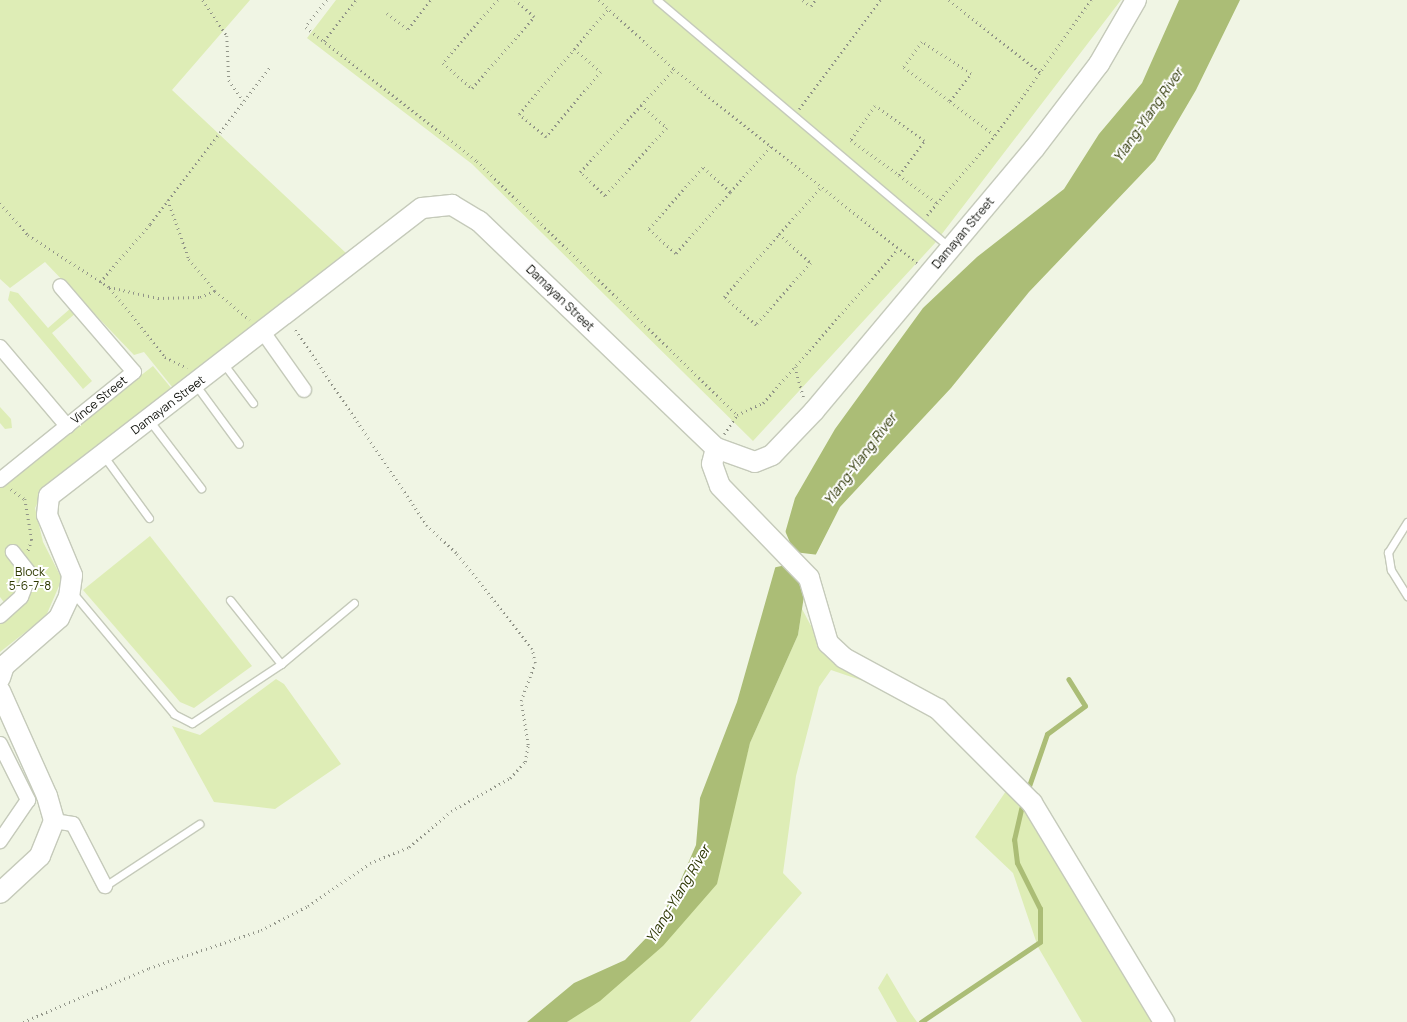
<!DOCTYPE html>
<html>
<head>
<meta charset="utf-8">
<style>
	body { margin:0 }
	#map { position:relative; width:1407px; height:1022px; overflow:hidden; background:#f0f5e4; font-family:Manrope,sans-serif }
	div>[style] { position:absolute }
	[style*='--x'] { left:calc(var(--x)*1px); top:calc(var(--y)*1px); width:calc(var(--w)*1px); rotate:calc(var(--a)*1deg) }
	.green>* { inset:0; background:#deedb6 }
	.water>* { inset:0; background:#abbd76 }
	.pier>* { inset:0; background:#f0f5e4 }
	.stream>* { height:4.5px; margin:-2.25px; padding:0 2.25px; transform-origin:2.25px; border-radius:2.25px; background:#abbd76 }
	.path>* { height:2.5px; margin-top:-1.25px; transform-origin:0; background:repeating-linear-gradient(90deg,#919488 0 1px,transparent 0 5px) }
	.roads { filter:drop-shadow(1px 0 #c5caba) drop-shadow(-1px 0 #c5caba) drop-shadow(0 1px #c5caba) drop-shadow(0 -1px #c5caba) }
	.lane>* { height:7px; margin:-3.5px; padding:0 3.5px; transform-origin:3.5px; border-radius:3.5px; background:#fff }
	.street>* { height:14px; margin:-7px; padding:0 7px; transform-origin:7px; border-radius:7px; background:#fff }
	.secondary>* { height:20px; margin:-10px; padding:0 10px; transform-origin:10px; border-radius:10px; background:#fff }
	span { translate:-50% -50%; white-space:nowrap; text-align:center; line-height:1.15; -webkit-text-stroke:4px #fff; paint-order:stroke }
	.street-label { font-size:12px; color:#0e100a }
	.park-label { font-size:12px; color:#2e3901 }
	.water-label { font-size:14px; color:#2b3500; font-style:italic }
</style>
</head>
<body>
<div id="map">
	<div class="green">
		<i style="clip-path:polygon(0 0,250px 0,172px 90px,347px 254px,173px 388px,144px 352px,134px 355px,45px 262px,10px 288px,0 279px)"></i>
		<i style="clip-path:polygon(336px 0,1121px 0,935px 243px,753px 441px,472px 164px,307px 38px)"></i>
		<i style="clip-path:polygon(10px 291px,18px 293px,48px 328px,71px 308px,76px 313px,52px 333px,92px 381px,83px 389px,8px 300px)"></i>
		<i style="clip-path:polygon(153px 366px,172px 389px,46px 486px,35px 508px,43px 542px,62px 579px,46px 616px,0 652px,0 624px,12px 613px,0 597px,0 485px)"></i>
		<i style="clip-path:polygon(0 407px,11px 419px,12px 428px,5px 429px,0 423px)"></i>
		<i style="clip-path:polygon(150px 536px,252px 666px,194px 708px,180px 702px,83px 590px)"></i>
		<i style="clip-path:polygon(802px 609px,825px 652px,881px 687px,831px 670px,819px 687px,796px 776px,783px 873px,802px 893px,690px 1022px,567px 1022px,663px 946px,741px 777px,750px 743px,798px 635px)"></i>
		<i style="clip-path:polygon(276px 679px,284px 684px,341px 764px,275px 809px,214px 802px,172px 726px,200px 735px)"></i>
		<i style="clip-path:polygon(1006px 791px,1039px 828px,1153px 1022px,1082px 1022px,1038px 947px,1013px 873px,975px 837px)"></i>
		<i style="clip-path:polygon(887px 973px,910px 1012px,917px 1022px,897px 1022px,878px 988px)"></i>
	</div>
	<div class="water">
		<i style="clip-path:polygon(1179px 0,1240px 0,1196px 90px,1155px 160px,1029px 292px,951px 388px,840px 507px,808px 570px,798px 635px,750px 743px,717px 884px,663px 946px,600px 1001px,567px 1022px,527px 1022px,574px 983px,625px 960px,649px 935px,676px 891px,696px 845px,700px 798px,737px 702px,795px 498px,835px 429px,923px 308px,977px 257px,1064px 189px,1099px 134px,1142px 83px)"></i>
	</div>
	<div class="pier">
		<i style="clip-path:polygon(783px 526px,794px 552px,819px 555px,810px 571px,786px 565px,772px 568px)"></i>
	</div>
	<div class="stream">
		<i style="--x:1028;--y:789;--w:58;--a:-70.9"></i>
		<i style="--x:1047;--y:734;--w:47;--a:-36.4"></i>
		<i style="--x:1085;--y:706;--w:31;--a:-122"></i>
		<i style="--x:921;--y:1022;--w:143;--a:-33.9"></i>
		<i style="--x:1040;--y:942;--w:33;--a:-90"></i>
		<i style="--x:1040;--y:909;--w:51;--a:-116.6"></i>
		<i style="--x:1017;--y:863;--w:23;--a:-97"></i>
		<i style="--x:1014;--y:840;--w:32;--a:-77"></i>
	</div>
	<div class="path">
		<i style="--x:203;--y:0;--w:43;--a:56.3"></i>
		<i style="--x:227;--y:36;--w:44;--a:87.4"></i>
		<i style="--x:229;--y:80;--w:25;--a:56"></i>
		<i style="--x:327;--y:0;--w:34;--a:128"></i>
		<i style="--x:306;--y:27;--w:217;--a:38.1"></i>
		<i style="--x:477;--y:161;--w:363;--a:44.3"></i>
		<i style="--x:498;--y:0;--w:84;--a:131.1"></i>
		<i style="--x:443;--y:63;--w:38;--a:41"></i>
		<i style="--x:472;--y:88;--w:94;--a:-48.9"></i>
		<i style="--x:534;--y:17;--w:25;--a:-138"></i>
		<i style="--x:599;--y:0;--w:102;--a:42.6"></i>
		<i style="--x:674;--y:69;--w:311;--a:38.6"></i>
		<i style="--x:803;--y:0;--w:10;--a:37"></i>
		<i style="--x:811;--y:6;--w:7;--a:-56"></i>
		<i style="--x:949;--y:0;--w:117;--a:38.4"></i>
		<i style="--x:387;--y:13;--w:26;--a:37"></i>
		<i style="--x:408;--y:29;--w:37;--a:-52"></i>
		<i style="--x:324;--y:41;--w:52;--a:-52"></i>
		<i style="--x:574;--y:49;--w:35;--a:40"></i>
		<i style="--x:601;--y:72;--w:85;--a:130.2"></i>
		<i style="--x:546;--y:137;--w:35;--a:-140"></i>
		<i style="--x:519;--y:114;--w:85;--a:-49.8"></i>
		<i style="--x:574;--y:49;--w:52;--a:-49.6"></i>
		<i style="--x:950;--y:101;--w:34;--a:-52"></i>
		<i style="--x:971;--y:74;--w:59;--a:-146.9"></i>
		<i style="--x:922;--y:42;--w:31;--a:126"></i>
		<i style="--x:904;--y:67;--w:57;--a:36.5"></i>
		<i style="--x:950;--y:101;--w:56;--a:37.1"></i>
		<i style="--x:641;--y:105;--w:35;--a:41"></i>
		<i style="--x:667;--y:128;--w:92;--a:132.4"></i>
		<i style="--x:605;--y:196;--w:35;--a:-136"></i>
		<i style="--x:580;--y:172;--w:139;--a:-47.6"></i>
		<i style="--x:799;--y:109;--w:136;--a:-53.4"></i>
		<i style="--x:899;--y:175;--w:42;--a:-53.7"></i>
		<i style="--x:924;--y:141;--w:60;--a:-144.5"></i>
		<i style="--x:875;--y:106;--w:42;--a:125.2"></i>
		<i style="--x:851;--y:140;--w:59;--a:36.1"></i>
		<i style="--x:899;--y:175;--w:47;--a:36.4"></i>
		<i style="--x:730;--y:192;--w:36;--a:-138"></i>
		<i style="--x:703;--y:168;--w:81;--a:131.5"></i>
		<i style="--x:649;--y:229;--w:36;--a:42"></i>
		<i style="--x:676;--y:253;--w:81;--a:-48.5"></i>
		<i style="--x:730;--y:192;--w:62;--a:-48.3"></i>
		<i style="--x:168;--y:200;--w:63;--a:70.4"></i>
		<i style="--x:189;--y:259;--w:41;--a:50.9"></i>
		<i style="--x:215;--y:291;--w:45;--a:39.6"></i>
		<i style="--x:0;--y:203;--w:43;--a:48.8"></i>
		<i style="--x:28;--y:235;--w:96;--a:32.7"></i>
		<i style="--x:109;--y:287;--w:50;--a:12.7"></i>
		<i style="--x:158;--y:298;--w:42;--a:-1.4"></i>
		<i style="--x:200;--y:297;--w:16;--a:-22"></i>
		<i style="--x:927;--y:215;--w:105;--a:-49.6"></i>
		<i style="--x:995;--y:135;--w:166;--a:-54.6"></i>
		<i style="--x:779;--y:234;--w:43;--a:42.2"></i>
		<i style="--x:811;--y:263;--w:83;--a:131.6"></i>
		<i style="--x:756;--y:325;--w:43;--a:-138.8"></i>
		<i style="--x:724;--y:297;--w:84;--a:-48.9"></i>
		<i style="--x:779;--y:234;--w:63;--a:-48.2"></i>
		<i style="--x:100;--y:282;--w:77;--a:-49.2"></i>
		<i style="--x:150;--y:224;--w:198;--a:-52.6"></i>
		<i style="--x:110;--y:288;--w:88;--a:51.4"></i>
		<i style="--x:165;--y:357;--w:25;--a:26"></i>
		<i style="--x:795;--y:367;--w:33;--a:74"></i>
		<i style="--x:724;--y:434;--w:23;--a:-56"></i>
		<i style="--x:737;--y:415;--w:29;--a:-25"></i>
		<i style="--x:763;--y:403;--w:205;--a:-48.8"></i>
		<i style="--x:11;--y:489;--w:17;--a:36"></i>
		<i style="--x:25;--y:499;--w:42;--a:80.3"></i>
		<i style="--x:32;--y:540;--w:12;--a:110"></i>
		<i style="--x:23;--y:1022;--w:137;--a:-23.2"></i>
		<i style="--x:149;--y:968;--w:118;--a:-18.7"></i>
		<i style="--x:261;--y:930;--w:53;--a:-27.1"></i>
		<i style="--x:308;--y:906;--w:75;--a:-34.7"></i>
		<i style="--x:370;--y:863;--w:42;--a:-22.3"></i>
		<i style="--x:409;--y:847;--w:55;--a:-40.6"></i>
		<i style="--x:451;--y:811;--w:68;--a:-29.2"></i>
		<i style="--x:510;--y:778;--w:22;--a:-47"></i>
		<i style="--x:525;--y:762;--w:17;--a:-80"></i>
		<i style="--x:528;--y:745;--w:45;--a:-99"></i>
		<i style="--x:521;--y:701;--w:40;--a:-69.8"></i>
		<i style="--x:535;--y:663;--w:14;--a:-102"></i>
		<i style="--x:532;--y:649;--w:122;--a:-128.4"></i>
		<i style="--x:456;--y:553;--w:40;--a:-137"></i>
		<i style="--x:427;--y:526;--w:239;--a:-123.9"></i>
	</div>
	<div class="roads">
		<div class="lane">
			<i style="--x:657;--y:0;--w:382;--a:40.2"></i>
			<i style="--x:223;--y:363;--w:50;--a:53.1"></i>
			<i style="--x:195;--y:384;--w:74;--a:53.7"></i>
			<i style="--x:149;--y:420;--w:86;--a:52.6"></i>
			<i style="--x:103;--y:455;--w:78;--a:53.9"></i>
			<i style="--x:1407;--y:522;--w:36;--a:122"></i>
			<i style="--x:1388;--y:552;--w:18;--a:81"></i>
			<i style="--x:1391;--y:570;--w:31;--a:58"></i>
			<i style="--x:73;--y:593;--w:158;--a:50.1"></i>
			<i style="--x:174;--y:714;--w:20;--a:27"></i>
			<i style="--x:192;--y:723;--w:107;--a:-33.5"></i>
			<i style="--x:281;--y:664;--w:95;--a:-39.9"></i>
			<i style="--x:230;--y:600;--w:82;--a:51.4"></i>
			<i style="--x:105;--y:886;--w:113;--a:-33.4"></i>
		</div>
		<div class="street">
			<i style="--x:263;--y:332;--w:71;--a:54.7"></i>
			<i style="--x:0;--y:347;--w:104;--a:49.7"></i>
			<i style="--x:0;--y:480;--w:172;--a:-38.9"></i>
			<i style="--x:134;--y:372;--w:113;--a:-130.7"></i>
			<i style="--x:0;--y:616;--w:28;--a:-42"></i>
			<i style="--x:21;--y:597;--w:25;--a:-69"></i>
			<i style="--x:30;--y:574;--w:28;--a:-128"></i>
			<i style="--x:0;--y:744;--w:63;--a:63.4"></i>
			<i style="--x:28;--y:800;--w:50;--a:124.3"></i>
			<i style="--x:54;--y:821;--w:19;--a:9"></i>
			<i style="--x:73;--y:824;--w:70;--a:62.7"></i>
		</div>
		<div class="secondary">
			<i style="--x:716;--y:448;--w:16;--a:104"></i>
			<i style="--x:712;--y:464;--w:23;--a:70"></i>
			<i style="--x:720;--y:486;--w:128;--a:45.9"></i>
			<i style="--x:809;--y:578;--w:68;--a:73.7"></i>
			<i style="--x:828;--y:643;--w:22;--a:43"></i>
			<i style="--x:844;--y:658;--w:107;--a:28.5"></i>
			<i style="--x:938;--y:709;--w:133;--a:45"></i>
			<i style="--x:1032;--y:803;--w:256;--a:58.9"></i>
			<i style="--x:0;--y:678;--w:13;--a:-72"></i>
			<i style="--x:4;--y:666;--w:73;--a:-41.1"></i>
			<i style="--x:59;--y:618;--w:23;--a:-65"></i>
			<i style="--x:69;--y:597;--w:22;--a:-82"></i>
			<i style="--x:72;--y:575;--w:65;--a:-112.6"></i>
			<i style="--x:47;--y:515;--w:19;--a:-84"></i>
			<i style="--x:49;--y:496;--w:471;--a:-37.7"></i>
			<i style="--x:422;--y:208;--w:30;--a:-6"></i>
			<i style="--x:452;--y:205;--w:31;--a:31"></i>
			<i style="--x:479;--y:221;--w:328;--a:43.8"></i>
			<i style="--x:716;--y:448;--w:41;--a:19.7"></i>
			<i style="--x:755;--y:462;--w:18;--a:-22"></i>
			<i style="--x:772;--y:455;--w:61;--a:-46.3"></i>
			<i style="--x:814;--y:411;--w:342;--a:-50"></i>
			<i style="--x:1034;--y:149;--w:107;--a:-52.6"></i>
			<i style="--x:1099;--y:64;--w:74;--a:-60"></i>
			<i style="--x:0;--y:691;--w:115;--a:65.9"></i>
			<i style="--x:47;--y:796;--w:26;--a:74"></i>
			<i style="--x:54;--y:821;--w:38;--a:112"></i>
			<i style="--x:40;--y:856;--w:54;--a:137.2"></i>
		</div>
	</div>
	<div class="street-label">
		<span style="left:963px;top:233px;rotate:-50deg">Damayan Street</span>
		<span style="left:560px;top:298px;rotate:44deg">Damayan Street</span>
		<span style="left:99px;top:400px;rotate:-39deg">Vince Street</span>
		<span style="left:168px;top:405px;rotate:-37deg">Damayan Street</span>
	</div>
	<div class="park-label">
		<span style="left:30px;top:579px">Block<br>5-6-7-8</span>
	</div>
	<div class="water-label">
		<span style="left:1148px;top:115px;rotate:-55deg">Ylang-Ylang River</span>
		<span style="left:860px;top:459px;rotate:-53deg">Ylang-Ylang River</span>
		<span style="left:678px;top:894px;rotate:-59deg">Ylang-Ylang River</span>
	</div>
</div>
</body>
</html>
